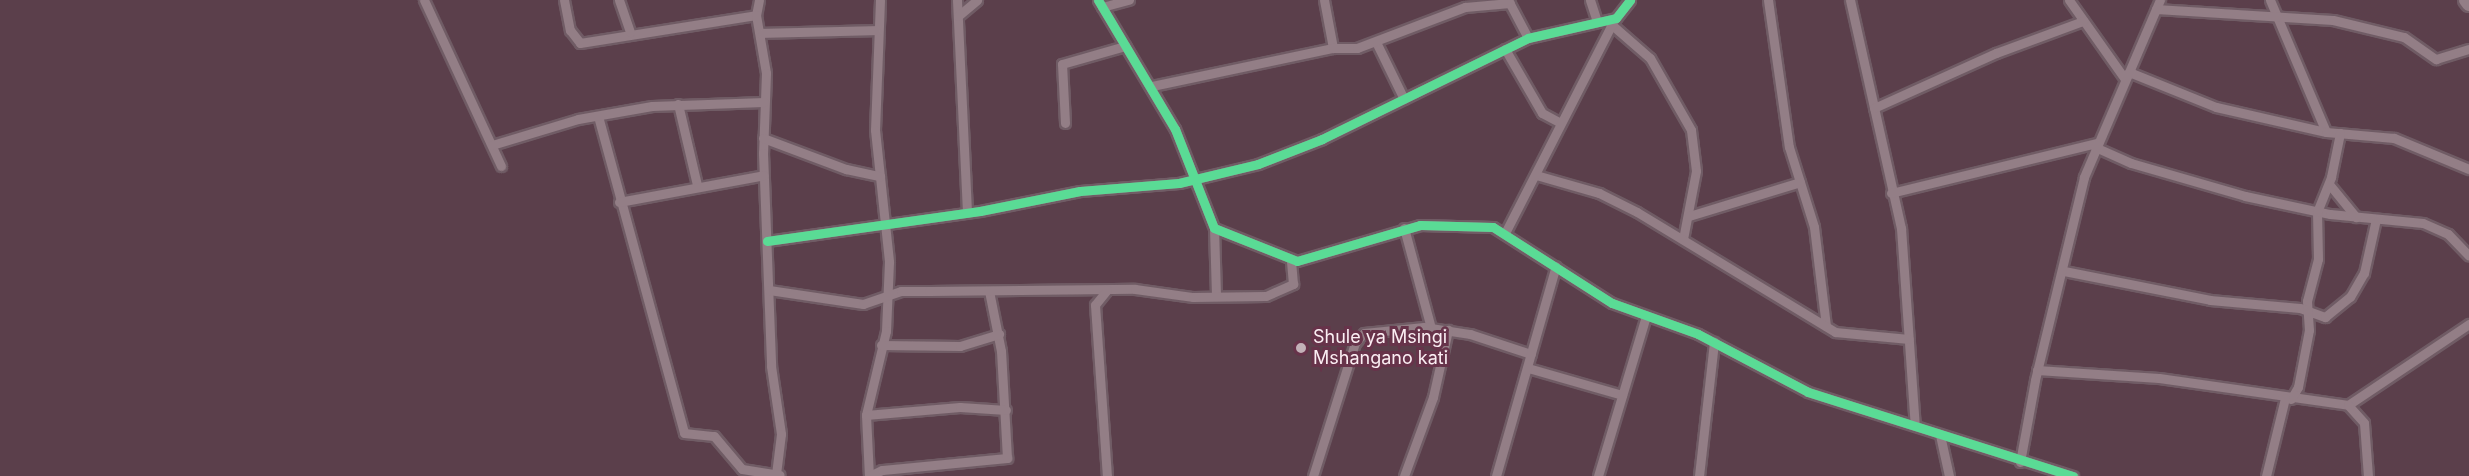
<!DOCTYPE html>
<html>
<head>
<meta charset="utf-8">
<style>
	body { margin:0 }
	#map { position:relative; width:2469px; height:476px; overflow:hidden; background:#5b3f4b; font-family:Inter,sans-serif }
	div>[style] { position:absolute }
	[style*='--x'] { left:calc(var(--x)*1px); top:calc(var(--y)*1px); width:calc(var(--w)*1px); rotate:calc(var(--a)*1deg) }
	.roads { filter:drop-shadow(2px 0 #705c65) drop-shadow(-2px 0 #705c65) drop-shadow(0 2px #705c65) drop-shadow(0 -2px #705c65) }
	.street>* { height:9px; margin:-4.5px; padding:0 4.5px; transform-origin:4.5px; border-radius:4.5px; background:#937e86 }
	.secondary>* { height:14px; margin:-7px; padding:0 7px; transform-origin:7px; border-radius:7px; background:#937e86 }
	.cycleway>* { height:9px; margin:-4.5px; padding:0 4.5px; transform-origin:4.5px; border-radius:4.5px; background:#5adb95 }
	.dots>* { width:16px; height:16px; translate:-50% -50%; box-sizing:border-box; border:3px solid #67334a; border-radius:50% }
	span { translate:-50% -50%; white-space:nowrap; text-align:center; line-height:1.15; -webkit-text-stroke:6px #67334a; paint-order:stroke }
	.poi-label { font-size:18px; color:#fbeef3 }
	.left { translate:0 -50%; text-align:left }
</style>
</head>
<body>
<div id="map">
	<div class="roads">
		<div class="street">
			<i style="--x:424;--y:0;--w:183;--a:65.1"></i>
			<i style="--x:564;--y:0;--w:31;--a:79"></i>
			<i style="--x:570;--y:30;--w:16;--a:52"></i>
			<i style="--x:580;--y:43;--w:178;--a:-9"></i>
			<i style="--x:619;--y:0;--w:34;--a:71"></i>
			<i style="--x:759;--y:0;--w:15;--a:101"></i>
			<i style="--x:756;--y:15;--w:59;--a:80.2"></i>
			<i style="--x:766;--y:73;--w:80;--a:92.1"></i>
			<i style="--x:763;--y:153;--w:213;--a:87.8"></i>
			<i style="--x:771;--y:366;--w:69;--a:81.6"></i>
			<i style="--x:781;--y:434;--w:40;--a:97.1"></i>
			<i style="--x:880;--y:0;--w:130;--a:92.2"></i>
			<i style="--x:875;--y:130;--w:133;--a:83.9"></i>
			<i style="--x:889;--y:262;--w:69;--a:92.5"></i>
			<i style="--x:886;--y:331;--w:86;--a:103.4"></i>
			<i style="--x:866;--y:415;--w:61;--a:87.2"></i>
			<i style="--x:869;--y:476;--w:14;--a:-25"></i>
			<i style="--x:882;--y:470;--w:126;--a:-5.5"></i>
			<i style="--x:1007;--y:458;--w:107;--a:-93.2"></i>
			<i style="--x:1001;--y:351;--w:61;--a:-101.3"></i>
			<i style="--x:957;--y:0;--w:213;--a:87.3"></i>
			<i style="--x:1098;--y:0;--w:150;--a:59.2"></i>
			<i style="--x:1175;--y:129;--w:106;--a:68.5"></i>
			<i style="--x:1214;--y:228;--w:89;--a:21.7"></i>
			<i style="--x:1297;--y:261;--w:128;--a:-16.3"></i>
			<i style="--x:1420;--y:225;--w:73;--a:1.6"></i>
			<i style="--x:1493;--y:227;--w:141;--a:32.6"></i>
			<i style="--x:1612;--y:303;--w:91;--a:19.8"></i>
			<i style="--x:1698;--y:334;--w:124;--a:27.8"></i>
			<i style="--x:1808;--y:392;--w:278;--a:17.6"></i>
			<i style="--x:1324;--y:0;--w:49;--a:79.4"></i>
			<i style="--x:1508;--y:0;--w:43;--a:62.2"></i>
			<i style="--x:1590;--y:0;--w:23;--a:72"></i>
			<i style="--x:1768;--y:0;--w:148;--a:81.9"></i>
			<i style="--x:1789;--y:147;--w:84;--a:72.6"></i>
			<i style="--x:1814;--y:227;--w:100;--a:83.1"></i>
			<i style="--x:1850;--y:0;--w:234;--a:77.4"></i>
			<i style="--x:1901;--y:228;--w:198;--a:86"></i>
			<i style="--x:2069;--y:0;--w:97;--a:54.7"></i>
			<i style="--x:2270;--y:0;--w:143;--a:67"></i>
			<i style="--x:1102;--y:7;--w:28;--a:-15"></i>
			<i style="--x:2156;--y:9;--w:177;--a:3.6"></i>
			<i style="--x:2333;--y:20;--w:73;--a:13.5"></i>
			<i style="--x:2404;--y:37;--w:39;--a:35"></i>
			<i style="--x:2436;--y:59;--w:34;--a:-17"></i>
			<i style="--x:958;--y:16;--w:25;--a:-40"></i>
			<i style="--x:1612;--y:25;--w:50;--a:41"></i>
			<i style="--x:1650;--y:58;--w:83;--a:60.3"></i>
			<i style="--x:1691;--y:130;--w:41;--a:83"></i>
			<i style="--x:1696;--y:171;--w:69;--a:100.8"></i>
			<i style="--x:762;--y:33;--w:114;--a:-1.5"></i>
			<i style="--x:1377;--y:44;--w:61;--a:63.9"></i>
			<i style="--x:1505;--y:49;--w:74;--a:60"></i>
			<i style="--x:1542;--y:113;--w:21;--a:28"></i>
			<i style="--x:2129;--y:72;--w:94;--a:21.9"></i>
			<i style="--x:2216;--y:107;--w:113;--a:12.8"></i>
			<i style="--x:2326;--y:132;--w:68;--a:5"></i>
			<i style="--x:2394;--y:138;--w:81;--a:22.5"></i>
			<i style="--x:1152;--y:86;--w:185;--a:-11.9"></i>
			<i style="--x:1333;--y:48;--w:24;--a:0"></i>
			<i style="--x:1357;--y:48;--w:116;--a:-20.8"></i>
			<i style="--x:1465;--y:7;--w:45;--a:-5.1"></i>
			<i style="--x:678;--y:104;--w:83;--a:76.8"></i>
			<i style="--x:1874;--y:108;--w:134;--a:-24.3"></i>
			<i style="--x:1996;--y:53;--w:93;--a:-20.2"></i>
			<i style="--x:598;--y:116;--w:328;--a:74.8"></i>
			<i style="--x:684;--y:433;--w:30;--a:6"></i>
			<i style="--x:714;--y:436;--w:43;--a:49.7"></i>
			<i style="--x:742;--y:469;--w:38;--a:9"></i>
			<i style="--x:1065;--y:123;--w:59;--a:-92.9"></i>
			<i style="--x:1062;--y:64;--w:66;--a:-15.9"></i>
			<i style="--x:763;--y:138;--w:89;--a:20.5"></i>
			<i style="--x:846;--y:169;--w:35;--a:12"></i>
			<i style="--x:492;--y:145;--w:90;--a:-16.8"></i>
			<i style="--x:578;--y:119;--w:75;--a:-10"></i>
			<i style="--x:652;--y:106;--w:112;--a:-2"></i>
			<i style="--x:2095;--y:147;--w:39;--a:24"></i>
			<i style="--x:2131;--y:163;--w:119;--a:16.1"></i>
			<i style="--x:2245;--y:196;--w:87;--a:12"></i>
			<i style="--x:2330;--y:214;--w:93;--a:5.5"></i>
			<i style="--x:2423;--y:223;--w:27;--a:24"></i>
			<i style="--x:2448;--y:234;--w:30;--a:46"></i>
			<i style="--x:1536;--y:175;--w:66;--a:15.9"></i>
			<i style="--x:1599;--y:193;--w:42;--a:26.6"></i>
			<i style="--x:1637;--y:212;--w:232;--a:31.2"></i>
			<i style="--x:1835;--y:332;--w:74;--a:5.4"></i>
			<i style="--x:2329;--y:184;--w:43;--a:50.7"></i>
			<i style="--x:1891;--y:193;--w:211;--a:-13.7"></i>
			<i style="--x:619;--y:202;--w:147;--a:-10.5"></i>
			<i style="--x:1689;--y:216;--w:116;--a:-17"></i>
			<i style="--x:1214;--y:228;--w:67;--a:88.3"></i>
			<i style="--x:1404;--y:228;--w:104;--a:74.9"></i>
			<i style="--x:1505;--y:233;--w:237;--a:-62.9"></i>
			<i style="--x:767;--y:241;--w:215;--a:-8"></i>
			<i style="--x:980;--y:211;--w:102;--a:-11.3"></i>
			<i style="--x:1080;--y:191;--w:99;--a:-4.6"></i>
			<i style="--x:1179;--y:183;--w:81;--a:-13.5"></i>
			<i style="--x:1258;--y:164;--w:69;--a:-21.3"></i>
			<i style="--x:1322;--y:139;--w:229;--a:-26.1"></i>
			<i style="--x:1528;--y:38;--w:90;--a:-12.8"></i>
			<i style="--x:1616;--y:18;--w:23;--a:-52"></i>
			<i style="--x:2064;--y:271;--w:149;--a:11.2"></i>
			<i style="--x:2210;--y:300;--w:90;--a:5.1"></i>
			<i style="--x:2300;--y:308;--w:27;--a:20"></i>
			<i style="--x:2325;--y:317;--w:32;--a:-39"></i>
			<i style="--x:2350;--y:297;--w:28;--a:-60"></i>
			<i style="--x:2364;--y:273;--w:55;--a:-77.5"></i>
			<i style="--x:769;--y:290;--w:95;--a:8.5"></i>
			<i style="--x:863;--y:304;--w:40;--a:-18.9"></i>
			<i style="--x:901;--y:291;--w:28;--a:0"></i>
			<i style="--x:929;--y:291;--w:206;--a:-0.6"></i>
			<i style="--x:1135;--y:289;--w:59;--a:7.9"></i>
			<i style="--x:1193;--y:297;--w:73;--a:-0.8"></i>
			<i style="--x:1266;--y:296;--w:30;--a:-24"></i>
			<i style="--x:1293;--y:284;--w:23;--a:-95"></i>
			<i style="--x:1107;--y:290;--w:19;--a:129"></i>
			<i style="--x:1095;--y:305;--w:171;--a:86"></i>
			<i style="--x:881;--y:345;--w:79;--a:0.7"></i>
			<i style="--x:960;--y:346;--w:41;--a:-17.1"></i>
			<i style="--x:1528;--y:368;--w:98;--a:16"></i>
			<i style="--x:2037;--y:370;--w:122;--a:3.8"></i>
			<i style="--x:2159;--y:378;--w:191;--a:8.1"></i>
			<i style="--x:2348;--y:405;--w:146;--a:-33.8"></i>
			<i style="--x:2291;--y:399;--w:14;--a:-60"></i>
			<i style="--x:2298;--y:387;--w:58;--a:-79.1"></i>
			<i style="--x:2309;--y:330;--w:29;--a:-94"></i>
			<i style="--x:2307;--y:301;--w:43;--a:-75.3"></i>
			<i style="--x:2318;--y:259;--w:47;--a:-91.2"></i>
			<i style="--x:2317;--y:212;--w:38;--a:-68"></i>
			<i style="--x:2331;--y:177;--w:45;--a:-78.4"></i>
			<i style="--x:2348;--y:405;--w:24;--a:48"></i>
			<i style="--x:2364;--y:423;--w:53;--a:85.7"></i>
			<i style="--x:866;--y:415;--w:94;--a:-4.9"></i>
			<i style="--x:960;--y:407;--w:46;--a:3.7"></i>
			<i style="--x:1940;--y:435;--w:42;--a:77.6"></i>
			<i style="--x:2020;--y:462;--w:83;--a:-79.6"></i>
			<i style="--x:2035;--y:380;--w:209;--a:-76.4"></i>
			<i style="--x:2084;--y:177;--w:193;--a:-66.8"></i>
			<i style="--x:1313;--y:476;--w:139;--a:-72.5"></i>
			<i style="--x:1355;--y:343;--w:13;--a:-48"></i>
			<i style="--x:1364;--y:333;--w:60;--a:-5.7"></i>
			<i style="--x:1424;--y:327;--w:47;--a:8.7"></i>
			<i style="--x:1470;--y:334;--w:64;--a:18.2"></i>
			<i style="--x:1404;--y:476;--w:84;--a:-69.8"></i>
			<i style="--x:1433;--y:397;--w:69;--a:-77.4"></i>
			<i style="--x:1496;--y:476;--w:218;--a:-74.1"></i>
			<i style="--x:1598;--y:476;--w:167;--a:-73.3"></i>
			<i style="--x:1699;--y:476;--w:135;--a:-83.6"></i>
			<i style="--x:2266;--y:476;--w:80;--a:-76.3"></i>
		</div>
		<div class="secondary">
			<i style="--x:2466;--y:0;--w:5;--a:53"></i>
		</div>
	</div>
	<div class="cycleway">
		<i style="--x:1098;--y:0;--w:150;--a:59.2"></i>
		<i style="--x:1175;--y:129;--w:106;--a:68.5"></i>
		<i style="--x:1214;--y:228;--w:89;--a:21.7"></i>
		<i style="--x:1297;--y:261;--w:128;--a:-16.3"></i>
		<i style="--x:1420;--y:225;--w:73;--a:1.6"></i>
		<i style="--x:1493;--y:227;--w:141;--a:32.6"></i>
		<i style="--x:1612;--y:303;--w:91;--a:19.8"></i>
		<i style="--x:1698;--y:334;--w:124;--a:27.8"></i>
		<i style="--x:1808;--y:392;--w:278;--a:17.6"></i>
		<i style="--x:767;--y:241;--w:215;--a:-8"></i>
		<i style="--x:980;--y:211;--w:102;--a:-11.3"></i>
		<i style="--x:1080;--y:191;--w:99;--a:-4.6"></i>
		<i style="--x:1179;--y:183;--w:81;--a:-13.5"></i>
		<i style="--x:1258;--y:164;--w:69;--a:-21.3"></i>
		<i style="--x:1322;--y:139;--w:229;--a:-26.1"></i>
		<i style="--x:1528;--y:38;--w:90;--a:-12.8"></i>
		<i style="--x:1616;--y:18;--w:23;--a:-52"></i>
	</div>
	<div class="dots">
		<i style="left:1301px;top:348px;background:#c3b1b8"></i>
	</div>
	<div class="poi-label">
		<span class="left" style="left:1313px;top:348px">Shule ya Msingi<br>Mshangano kati</span>
	</div>
</div>
</body>
</html>
